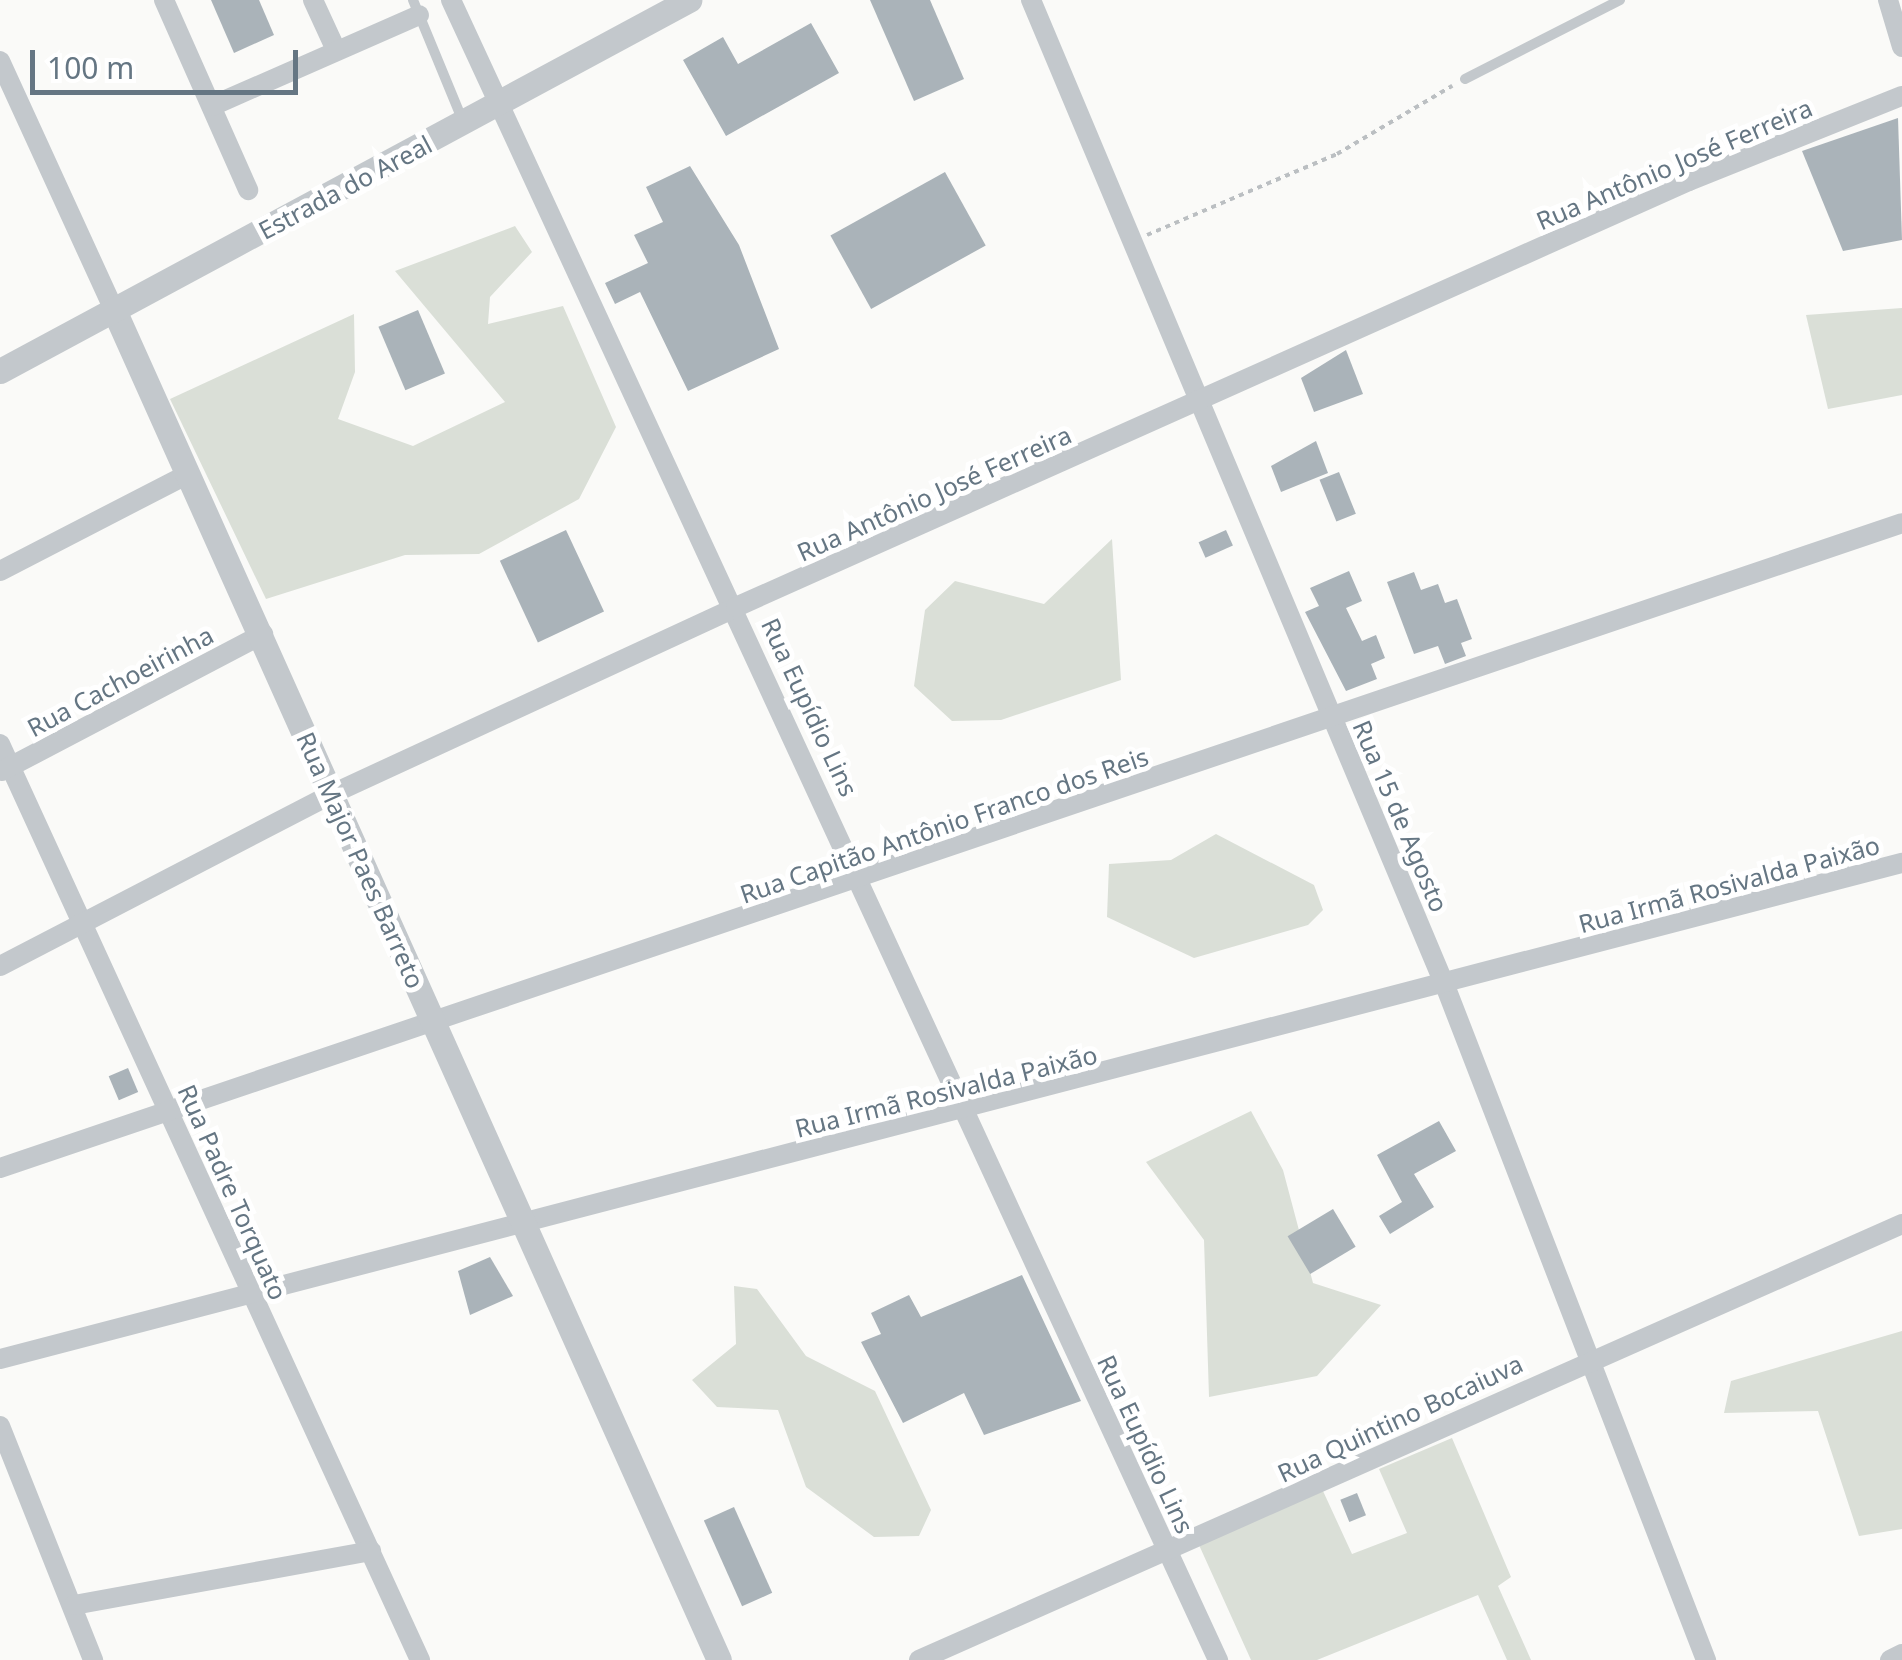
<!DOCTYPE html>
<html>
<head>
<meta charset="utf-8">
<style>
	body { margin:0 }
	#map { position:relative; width:1902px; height:1660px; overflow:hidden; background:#fafaf8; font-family:"Noto Sans",sans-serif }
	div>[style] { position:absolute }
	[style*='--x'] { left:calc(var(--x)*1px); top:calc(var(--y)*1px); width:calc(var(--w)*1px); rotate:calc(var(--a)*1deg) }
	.green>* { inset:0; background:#dadfd7 }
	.building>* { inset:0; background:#aab3b9; transform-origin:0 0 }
	.path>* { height:4px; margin-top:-2px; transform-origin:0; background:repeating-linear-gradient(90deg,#bbbfc2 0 5px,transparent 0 10px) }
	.service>* { height:10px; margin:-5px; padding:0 5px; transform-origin:5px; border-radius:5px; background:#c3c8cc }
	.minor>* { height:20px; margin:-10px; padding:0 10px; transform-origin:10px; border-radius:10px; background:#c3c8cc }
	.tertiary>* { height:25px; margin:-12.5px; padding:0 12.5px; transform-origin:12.5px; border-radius:12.5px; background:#c3c8cc }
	span { translate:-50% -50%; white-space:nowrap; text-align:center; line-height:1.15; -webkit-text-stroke:10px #fff; paint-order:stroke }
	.street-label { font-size:25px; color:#657683 }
	.scale { position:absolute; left:30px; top:50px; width:268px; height:45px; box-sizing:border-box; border:5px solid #657683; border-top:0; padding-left:12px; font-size:30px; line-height:35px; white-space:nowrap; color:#657683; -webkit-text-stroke:8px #fff; paint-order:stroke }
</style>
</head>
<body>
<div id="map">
	<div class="green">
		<i style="clip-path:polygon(515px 226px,532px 252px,490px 297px,488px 324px,563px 306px,616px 427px,579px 499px,479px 554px,405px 555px,266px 599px,170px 399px,354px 314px,355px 372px,338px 419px,413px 446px,505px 402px,395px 271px)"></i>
		<i style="clip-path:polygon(1902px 308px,1902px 395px,1828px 409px,1806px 315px)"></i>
		<i style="clip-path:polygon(1112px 539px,1121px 680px,1001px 720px,952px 721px,914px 686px,925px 610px,955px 581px,1044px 604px)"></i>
		<i style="clip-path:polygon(1216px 834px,1314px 885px,1323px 910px,1308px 925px,1194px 958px,1107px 917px,1109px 864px,1171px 860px)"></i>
		<i style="clip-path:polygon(1251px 1111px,1283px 1170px,1313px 1283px,1381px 1305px,1317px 1376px,1209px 1397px,1204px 1240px,1146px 1162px)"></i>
		<i style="clip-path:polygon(734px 1286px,757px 1289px,806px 1356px,875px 1391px,931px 1510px,919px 1536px,874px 1537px,806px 1487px,778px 1410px,717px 1407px,692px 1380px,736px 1344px)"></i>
		<i style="clip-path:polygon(1902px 1331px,1902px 1529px,1859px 1536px,1818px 1411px,1724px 1413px,1731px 1381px)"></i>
		<i style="clip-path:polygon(1452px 1438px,1511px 1577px,1498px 1586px,1531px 1660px,1507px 1660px,1478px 1595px,1317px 1660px,1251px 1660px,1199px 1545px,1323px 1491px,1352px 1554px,1407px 1533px,1379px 1469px)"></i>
	</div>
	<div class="building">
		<i style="clip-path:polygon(211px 0,259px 0,274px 35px,234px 53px)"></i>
		<i style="clip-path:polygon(870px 0,930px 0,964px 79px,914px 101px)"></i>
		<i style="clip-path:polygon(811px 23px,839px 73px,726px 136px,683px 60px,723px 37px,738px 64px)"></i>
		<i style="clip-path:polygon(1898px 118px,1902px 240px,1843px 251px,1802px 151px)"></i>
		<i style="clip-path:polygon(690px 166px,739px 245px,779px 349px,688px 391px,640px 292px,615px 304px,605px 283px,648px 263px,634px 235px,663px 222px,646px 187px)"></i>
		<i style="left:945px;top:172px;width:84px;height:131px;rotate:61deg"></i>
		<i style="left:418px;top:310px;width:69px;height:43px;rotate:67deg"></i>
		<i style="clip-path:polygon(1346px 350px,1363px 394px,1314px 412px,1301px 378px)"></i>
		<i style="clip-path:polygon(1316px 441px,1328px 473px,1281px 492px,1271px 466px)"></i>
		<i style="left:1339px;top:472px;width:45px;height:21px;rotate:68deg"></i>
		<i style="left:566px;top:530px;width:90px;height:73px;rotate:65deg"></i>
		<i style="left:1226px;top:530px;width:17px;height:30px;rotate:66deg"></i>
		<i style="clip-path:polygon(1349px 571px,1362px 601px,1346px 608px,1362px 641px,1376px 635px,1385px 658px,1371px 664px,1377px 679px,1346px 691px,1305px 612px,1319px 606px,1310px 588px)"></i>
		<i style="clip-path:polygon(1414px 572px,1421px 590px,1438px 584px,1445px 603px,1457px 599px,1472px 639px,1461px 643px,1466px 656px,1445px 664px,1438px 646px,1414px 654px,1387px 582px)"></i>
		<i style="left:128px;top:1068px;width:26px;height:21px;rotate:67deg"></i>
		<i style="clip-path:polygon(1439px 1121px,1456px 1151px,1414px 1174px,1434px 1207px,1390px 1234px,1379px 1216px,1402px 1202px,1377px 1155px)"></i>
		<i style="left:1333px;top:1209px;width:44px;height:53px;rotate:59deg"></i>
		<i style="clip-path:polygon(490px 1257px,513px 1296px,470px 1315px,458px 1271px)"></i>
		<i style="clip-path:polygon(1022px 1275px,1081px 1401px,984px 1435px,964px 1393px,903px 1423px,861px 1342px,881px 1334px,871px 1313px,909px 1295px,921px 1317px)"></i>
		<i style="left:1357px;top:1493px;width:24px;height:18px;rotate:68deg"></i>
		<i style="left:734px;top:1507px;width:94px;height:33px;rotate:66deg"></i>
	</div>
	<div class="path">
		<i style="--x:1147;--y:235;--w:207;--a:-23.1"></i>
		<i style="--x:1337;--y:154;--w:134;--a:-30.6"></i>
	</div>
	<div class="service">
		<i style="--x:413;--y:0;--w:129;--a:67.6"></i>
		<i style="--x:1465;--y:79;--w:174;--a:-27"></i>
	</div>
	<div class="minor">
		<i style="--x:164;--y:0;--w:208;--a:66.1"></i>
		<i style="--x:313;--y:0;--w:55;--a:65.3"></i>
		<i style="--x:451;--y:0;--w:1829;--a:65.2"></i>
		<i style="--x:1031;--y:0;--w:1072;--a:67.22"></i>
		<i style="--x:1446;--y:988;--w:721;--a:68.85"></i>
		<i style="--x:1888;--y:0;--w:49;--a:73.4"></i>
		<i style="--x:0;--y:61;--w:274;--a:65.4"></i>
		<i style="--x:212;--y:106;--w:226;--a:-23.7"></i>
		<i style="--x:0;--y:571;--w:212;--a:-27.3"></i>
		<i style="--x:0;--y:744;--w:1008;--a:65.37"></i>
		<i style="--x:2;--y:771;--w:295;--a:-27.7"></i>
		<i style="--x:0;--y:966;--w:374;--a:-27.4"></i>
		<i style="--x:332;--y:794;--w:445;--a:-24.8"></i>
		<i style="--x:736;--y:607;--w:1044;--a:-24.09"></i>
		<i style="--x:1689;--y:181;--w:229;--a:-21.8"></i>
		<i style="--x:0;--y:1168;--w:2008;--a:-18.73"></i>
		<i style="--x:0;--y:1359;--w:1966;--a:-14.62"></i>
		<i style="--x:0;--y:1426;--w:252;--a:68.3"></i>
		<i style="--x:74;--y:1605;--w:302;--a:-10.3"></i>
		<i style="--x:919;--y:1660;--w:1075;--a:-23.92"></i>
		<i style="--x:1890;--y:1660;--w:13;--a:-27"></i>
	</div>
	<div class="tertiary">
		<i style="--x:114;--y:310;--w:1479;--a:65.86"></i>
		<i style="--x:0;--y:371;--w:783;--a:-28.3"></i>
	</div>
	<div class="street-label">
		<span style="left:1674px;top:164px;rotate:-23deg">Rua Antônio José Ferreira</span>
		<span style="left:345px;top:187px;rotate:-28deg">Estrada do Areal</span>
		<span style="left:934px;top:493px;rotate:-24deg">Rua Antônio José Ferreira</span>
		<span style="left:120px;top:681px;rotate:-28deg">Rua Cachoeirinha</span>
		<span style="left:810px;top:707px;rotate:65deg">Rua Eupídio Lins</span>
		<span style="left:1401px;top:816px;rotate:67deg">Rua 15 de Agosto</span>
		<span style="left:944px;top:825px;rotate:-19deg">Rua Capitão Antônio Franco dos Reis</span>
		<span style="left:361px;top:860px;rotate:66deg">Rua Major Paes Barreto</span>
		<span style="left:1729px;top:884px;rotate:-15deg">Rua Irmã Rosivalda Paixão</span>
		<span style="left:946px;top:1091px;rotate:-14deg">Rua Irmã Rosivalda Paixão</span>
		<span style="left:233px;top:1192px;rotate:66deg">Rua Padre Torquato</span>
		<span style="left:1400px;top:1418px;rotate:-25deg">Rua Quintino Bocaiuva</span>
		<span style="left:1146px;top:1444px;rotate:65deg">Rua Eupídio Lins</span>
	</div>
	<div class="scale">100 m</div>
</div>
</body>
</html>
